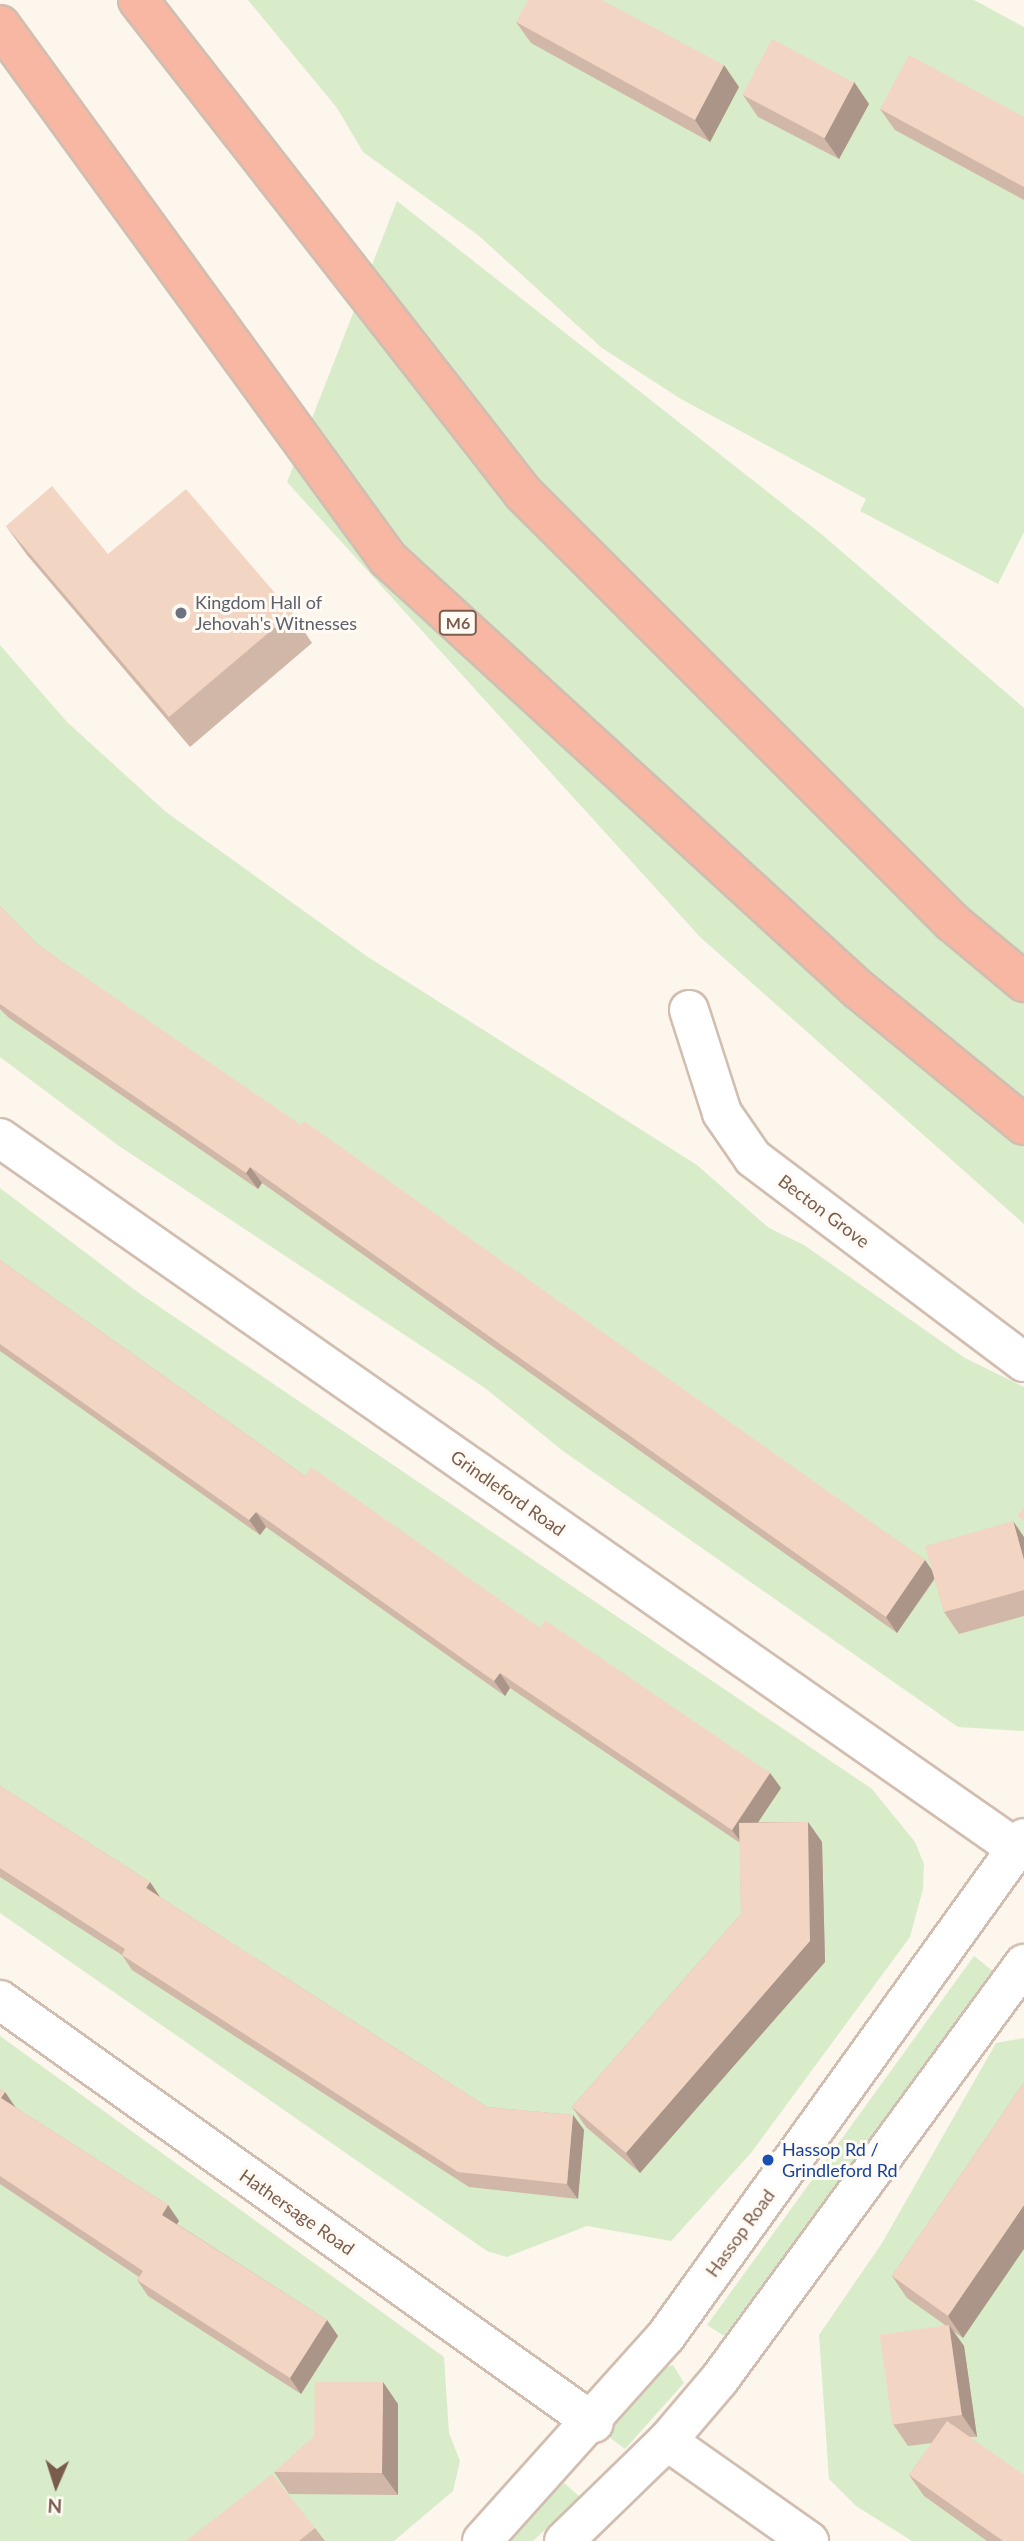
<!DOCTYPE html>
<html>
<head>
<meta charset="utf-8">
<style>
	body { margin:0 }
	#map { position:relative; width:1024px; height:2541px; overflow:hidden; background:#fdf6ec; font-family:Lato,sans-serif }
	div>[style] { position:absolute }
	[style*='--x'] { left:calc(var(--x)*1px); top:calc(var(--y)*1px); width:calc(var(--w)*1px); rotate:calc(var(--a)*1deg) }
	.green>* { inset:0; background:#d8ecc9 }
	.roads { filter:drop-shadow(2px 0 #d1beb0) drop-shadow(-2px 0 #d1beb0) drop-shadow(0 2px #d1beb0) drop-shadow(0 -2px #d1beb0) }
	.minor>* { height:38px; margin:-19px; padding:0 19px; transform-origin:19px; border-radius:19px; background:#fff }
	.motorway>* { height:38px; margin:-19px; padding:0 19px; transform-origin:19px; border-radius:19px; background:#f7b7a3 }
	.wall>* { inset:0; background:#d1b7a8 }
	.shaded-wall>* { inset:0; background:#aa9588 }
	.building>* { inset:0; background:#f3d5c3; transform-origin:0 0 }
	.dots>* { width:19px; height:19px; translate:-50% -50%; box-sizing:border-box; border:4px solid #fffaf3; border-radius:50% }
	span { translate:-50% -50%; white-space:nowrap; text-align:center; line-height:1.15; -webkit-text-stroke:6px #fffaf3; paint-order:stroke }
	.shield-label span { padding:2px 5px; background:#fffaf3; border:2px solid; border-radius:5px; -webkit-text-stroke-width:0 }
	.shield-label { font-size:16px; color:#7a5c4d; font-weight:700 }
	.worship-label { font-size:18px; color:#5b616d }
	.left { translate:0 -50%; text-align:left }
	.street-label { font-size:18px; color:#7a5c4d }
	.transit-label { font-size:18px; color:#164399 }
	.north { position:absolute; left:21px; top:2450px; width:70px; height:70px; -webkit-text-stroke:5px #fffaf3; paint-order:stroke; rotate:183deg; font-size:19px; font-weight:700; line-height:28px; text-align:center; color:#7a5c4d }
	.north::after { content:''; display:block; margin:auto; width:24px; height:32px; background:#7a5c4d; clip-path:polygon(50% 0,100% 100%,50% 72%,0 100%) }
</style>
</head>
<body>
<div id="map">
	<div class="green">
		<i style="clip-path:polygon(248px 0,974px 0,1024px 27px,1024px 532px,998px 584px,860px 511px,866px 499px,681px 399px,602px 348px,478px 235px,363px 152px,337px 108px)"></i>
		<i style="clip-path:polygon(397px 201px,820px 533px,1024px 708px,1024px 1224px,700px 937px,287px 482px)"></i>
		<i style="clip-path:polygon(0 645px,67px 722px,166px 812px,368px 957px,697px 1165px,769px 1228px,804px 1245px,965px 1358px,1024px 1387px,1024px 1731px,958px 1727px,563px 1451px,485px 1388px,119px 1146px,0 1057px)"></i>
		<i style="clip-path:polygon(0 1188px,139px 1293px,872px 1789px,915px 1842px,924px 1864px,923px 1889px,910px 1937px,751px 2153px,671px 2241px,587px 2226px,507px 2257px,487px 2251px,0 1913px)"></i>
		<i style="clip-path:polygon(974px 1956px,994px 1972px,724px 2336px,707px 2325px)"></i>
		<i style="clip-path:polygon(0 2036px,444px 2357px,449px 2433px,460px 2461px,453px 2491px,394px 2541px,0 2541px)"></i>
		<i style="clip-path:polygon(1024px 2038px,1024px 2541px,912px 2541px,856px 2506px,829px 2479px,819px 2335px,882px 2243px,996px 2043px)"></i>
		<i style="clip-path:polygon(673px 2365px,684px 2383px,625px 2449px,605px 2434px,663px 2368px)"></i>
		<i style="clip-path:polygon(564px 2483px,580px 2497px,533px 2541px,500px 2541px)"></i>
	</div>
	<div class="roads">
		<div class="minor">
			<i style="--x:689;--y:1010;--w:108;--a:72.2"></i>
			<i style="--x:722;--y:1113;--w:55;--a:55.4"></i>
			<i style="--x:753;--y:1158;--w:339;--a:37"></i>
			<i style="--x:0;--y:1138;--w:1241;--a:34.96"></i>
			<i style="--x:0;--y:2000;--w:729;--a:35.46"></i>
			<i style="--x:667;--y:2441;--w:174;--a:35.2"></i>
			<i style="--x:482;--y:2541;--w:275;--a:-48.1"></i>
			<i style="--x:666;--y:2336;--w:613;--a:-54.29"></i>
			<i style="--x:564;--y:2541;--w:144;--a:-44.2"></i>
			<i style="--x:667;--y:2441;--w:80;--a:-49.6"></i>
			<i style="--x:719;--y:2380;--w:516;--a:-53.75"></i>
		</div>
		<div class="motorway">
			<i style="--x:138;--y:0;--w:626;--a:52.01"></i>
			<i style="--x:523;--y:493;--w:607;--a:45"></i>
			<i style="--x:952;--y:922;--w:94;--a:39.8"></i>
			<i style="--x:0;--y:25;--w:660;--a:54"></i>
			<i style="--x:388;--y:559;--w:637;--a:42.46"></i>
			<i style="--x:858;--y:989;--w:215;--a:39.3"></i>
		</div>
	</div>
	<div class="wall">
		<i style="clip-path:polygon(516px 22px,739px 87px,710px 142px,531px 43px)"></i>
		<i style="clip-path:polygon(854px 82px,869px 104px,839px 159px,758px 117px,743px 95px)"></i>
		<i style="clip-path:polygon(880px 109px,1024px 117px,1024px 200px,895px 130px)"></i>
		<i style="clip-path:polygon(6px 526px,108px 554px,292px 613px,312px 643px,190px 747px,27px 555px)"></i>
		<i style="clip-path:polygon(0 906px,38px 945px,925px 1560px,932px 1570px,1024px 1537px,1024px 1616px,959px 1634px,944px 1612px,935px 1579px,897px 1633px,262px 1183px,258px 1189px,9px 1018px,0 1009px)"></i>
		<i style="clip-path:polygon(0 1260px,305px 1476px,540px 1628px,770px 1773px,781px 1788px,758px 1822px,808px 1822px,822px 1842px,825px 1962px,640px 2173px,586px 2127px,572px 2107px,741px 1914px,740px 1843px,510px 1688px,505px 1696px,266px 1527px,260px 1535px,0 1351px)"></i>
		<i style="clip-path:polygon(0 1786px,150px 1882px,160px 1897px,487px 2107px,573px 2115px,584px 2130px,578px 2199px,469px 2187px,132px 1970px,122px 1955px,0 1877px)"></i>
		<i style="clip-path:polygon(1024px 2082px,963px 2338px,953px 2331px,964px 2346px,977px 2437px,970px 2437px,1024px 2541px,987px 2541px,924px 2496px,909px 2475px,932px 2443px,908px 2446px,893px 2424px,945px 2325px,907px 2298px,892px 2276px)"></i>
		<i style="clip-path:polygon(0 2089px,5px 2092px,15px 2107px,168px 2205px,179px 2221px,177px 2224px,327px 2320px,338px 2336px,301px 2394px,148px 2296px,137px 2280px,139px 2277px,0 2184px)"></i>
		<i style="clip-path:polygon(398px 2404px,398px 2495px,289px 2494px,274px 2472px)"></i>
		<i style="clip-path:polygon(315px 2528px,325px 2541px,186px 2541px)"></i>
	</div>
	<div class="shaded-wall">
		<i style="clip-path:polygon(724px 65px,739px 87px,710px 142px,695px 120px)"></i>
		<i style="clip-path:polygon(854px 82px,869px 104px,839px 159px,824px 138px)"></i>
		<i style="clip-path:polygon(250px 1167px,262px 1183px,258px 1189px,246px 1173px)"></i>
		<i style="clip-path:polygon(256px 1512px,266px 1527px,260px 1535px,249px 1520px)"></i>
		<i style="clip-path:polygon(1013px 1521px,1024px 1537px,1024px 1560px)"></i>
		<i style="clip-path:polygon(925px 1560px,936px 1576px,897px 1633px,886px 1617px)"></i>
		<i style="clip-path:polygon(500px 1673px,510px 1688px,505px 1696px,494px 1681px)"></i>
		<i style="clip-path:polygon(770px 1773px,781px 1788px,743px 1845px,732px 1830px)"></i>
		<i style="clip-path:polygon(808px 1822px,822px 1842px,825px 1962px,640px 2173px,626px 2153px)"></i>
		<i style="clip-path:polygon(150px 1882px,160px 1897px,146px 1888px)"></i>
		<i style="clip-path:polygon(5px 2092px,16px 2108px,1px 2098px)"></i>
		<i style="clip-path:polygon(573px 2115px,584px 2130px,578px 2199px,567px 2184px)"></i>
		<i style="clip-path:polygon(168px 2205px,179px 2221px,173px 2230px,162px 2215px)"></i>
		<i style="clip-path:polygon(1024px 2205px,1024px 2249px,963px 2338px,948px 2316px)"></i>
		<i style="clip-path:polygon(327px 2320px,338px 2336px,301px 2394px,290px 2378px)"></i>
		<i style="clip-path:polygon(949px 2325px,964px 2346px,977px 2437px,962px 2415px)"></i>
		<i style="clip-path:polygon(383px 2382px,398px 2404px,398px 2495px,382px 2473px)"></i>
	</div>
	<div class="building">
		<i style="clip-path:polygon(528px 0,602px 0,724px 65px,695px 120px,516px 22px)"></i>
		<i style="left:772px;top:39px;width:93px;height:63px;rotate:28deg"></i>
		<i style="clip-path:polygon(909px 55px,1024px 117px,1024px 187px,880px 109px)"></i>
		<i style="clip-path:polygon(52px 486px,108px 554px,186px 489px,292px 613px,169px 717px,6px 526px)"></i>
		<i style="clip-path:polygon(0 906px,38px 945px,301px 1125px,304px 1121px,925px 1560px,886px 1617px,250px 1167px,246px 1173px,0 1004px)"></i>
		<i style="clip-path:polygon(0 1260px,305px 1476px,311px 1467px,540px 1628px,545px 1620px,770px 1773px,732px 1830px,500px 1673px,494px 1681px,256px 1512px,249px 1520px,0 1344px)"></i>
		<i style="clip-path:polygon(1024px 1507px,1024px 1521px,1017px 1516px)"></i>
		<i style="clip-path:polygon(1013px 1521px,1024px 1560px,1024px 1590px,944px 1612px,925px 1546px)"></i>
		<i style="clip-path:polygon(0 1786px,150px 1882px,146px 1888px,487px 2107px,573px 2115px,567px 2184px,458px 2172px,122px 1955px,125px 1949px,0 1868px)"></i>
		<i style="clip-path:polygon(808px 1822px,810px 1941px,626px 2153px,572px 2107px,741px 1914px,739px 1823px)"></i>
		<i style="clip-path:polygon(1024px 2082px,1024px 2205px,948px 2316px,892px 2276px)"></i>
		<i style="clip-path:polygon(0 2089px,5px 2092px,1px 2098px,168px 2205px,162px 2215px,327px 2320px,290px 2378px,137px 2280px,143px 2271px,0 2176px)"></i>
		<i style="left:949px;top:2325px;width:91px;height:70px;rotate:82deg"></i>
		<i style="clip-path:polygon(315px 2382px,383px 2382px,382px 2473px,274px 2472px,314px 2436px)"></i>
		<i style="clip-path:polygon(947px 2421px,1024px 2475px,1024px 2541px,1003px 2541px,909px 2475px)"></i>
		<i style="clip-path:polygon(272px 2474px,315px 2528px,299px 2541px,186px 2541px)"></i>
	</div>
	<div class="dots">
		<i style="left:181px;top:613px;background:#6b7280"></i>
		<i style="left:768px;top:2160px;background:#1a4fb4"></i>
	</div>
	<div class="shield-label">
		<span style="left:458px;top:623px">M6</span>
	</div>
	<div class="worship-label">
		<span class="left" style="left:195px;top:613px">Kingdom Hall of<br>Jehovah's Witnesses</span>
	</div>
	<div class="street-label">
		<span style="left:824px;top:1211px;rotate:37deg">Becton Grove</span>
		<span style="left:508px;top:1493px;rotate:35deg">Grindleford Road</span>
		<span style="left:297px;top:2212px;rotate:35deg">Hathersage Road</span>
		<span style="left:740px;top:2233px;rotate:-54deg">Hassop Road</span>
	</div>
	<div class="transit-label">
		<span class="left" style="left:782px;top:2160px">Hassop Rd /<br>Grindleford Rd</span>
	</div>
	<div class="north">N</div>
</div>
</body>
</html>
